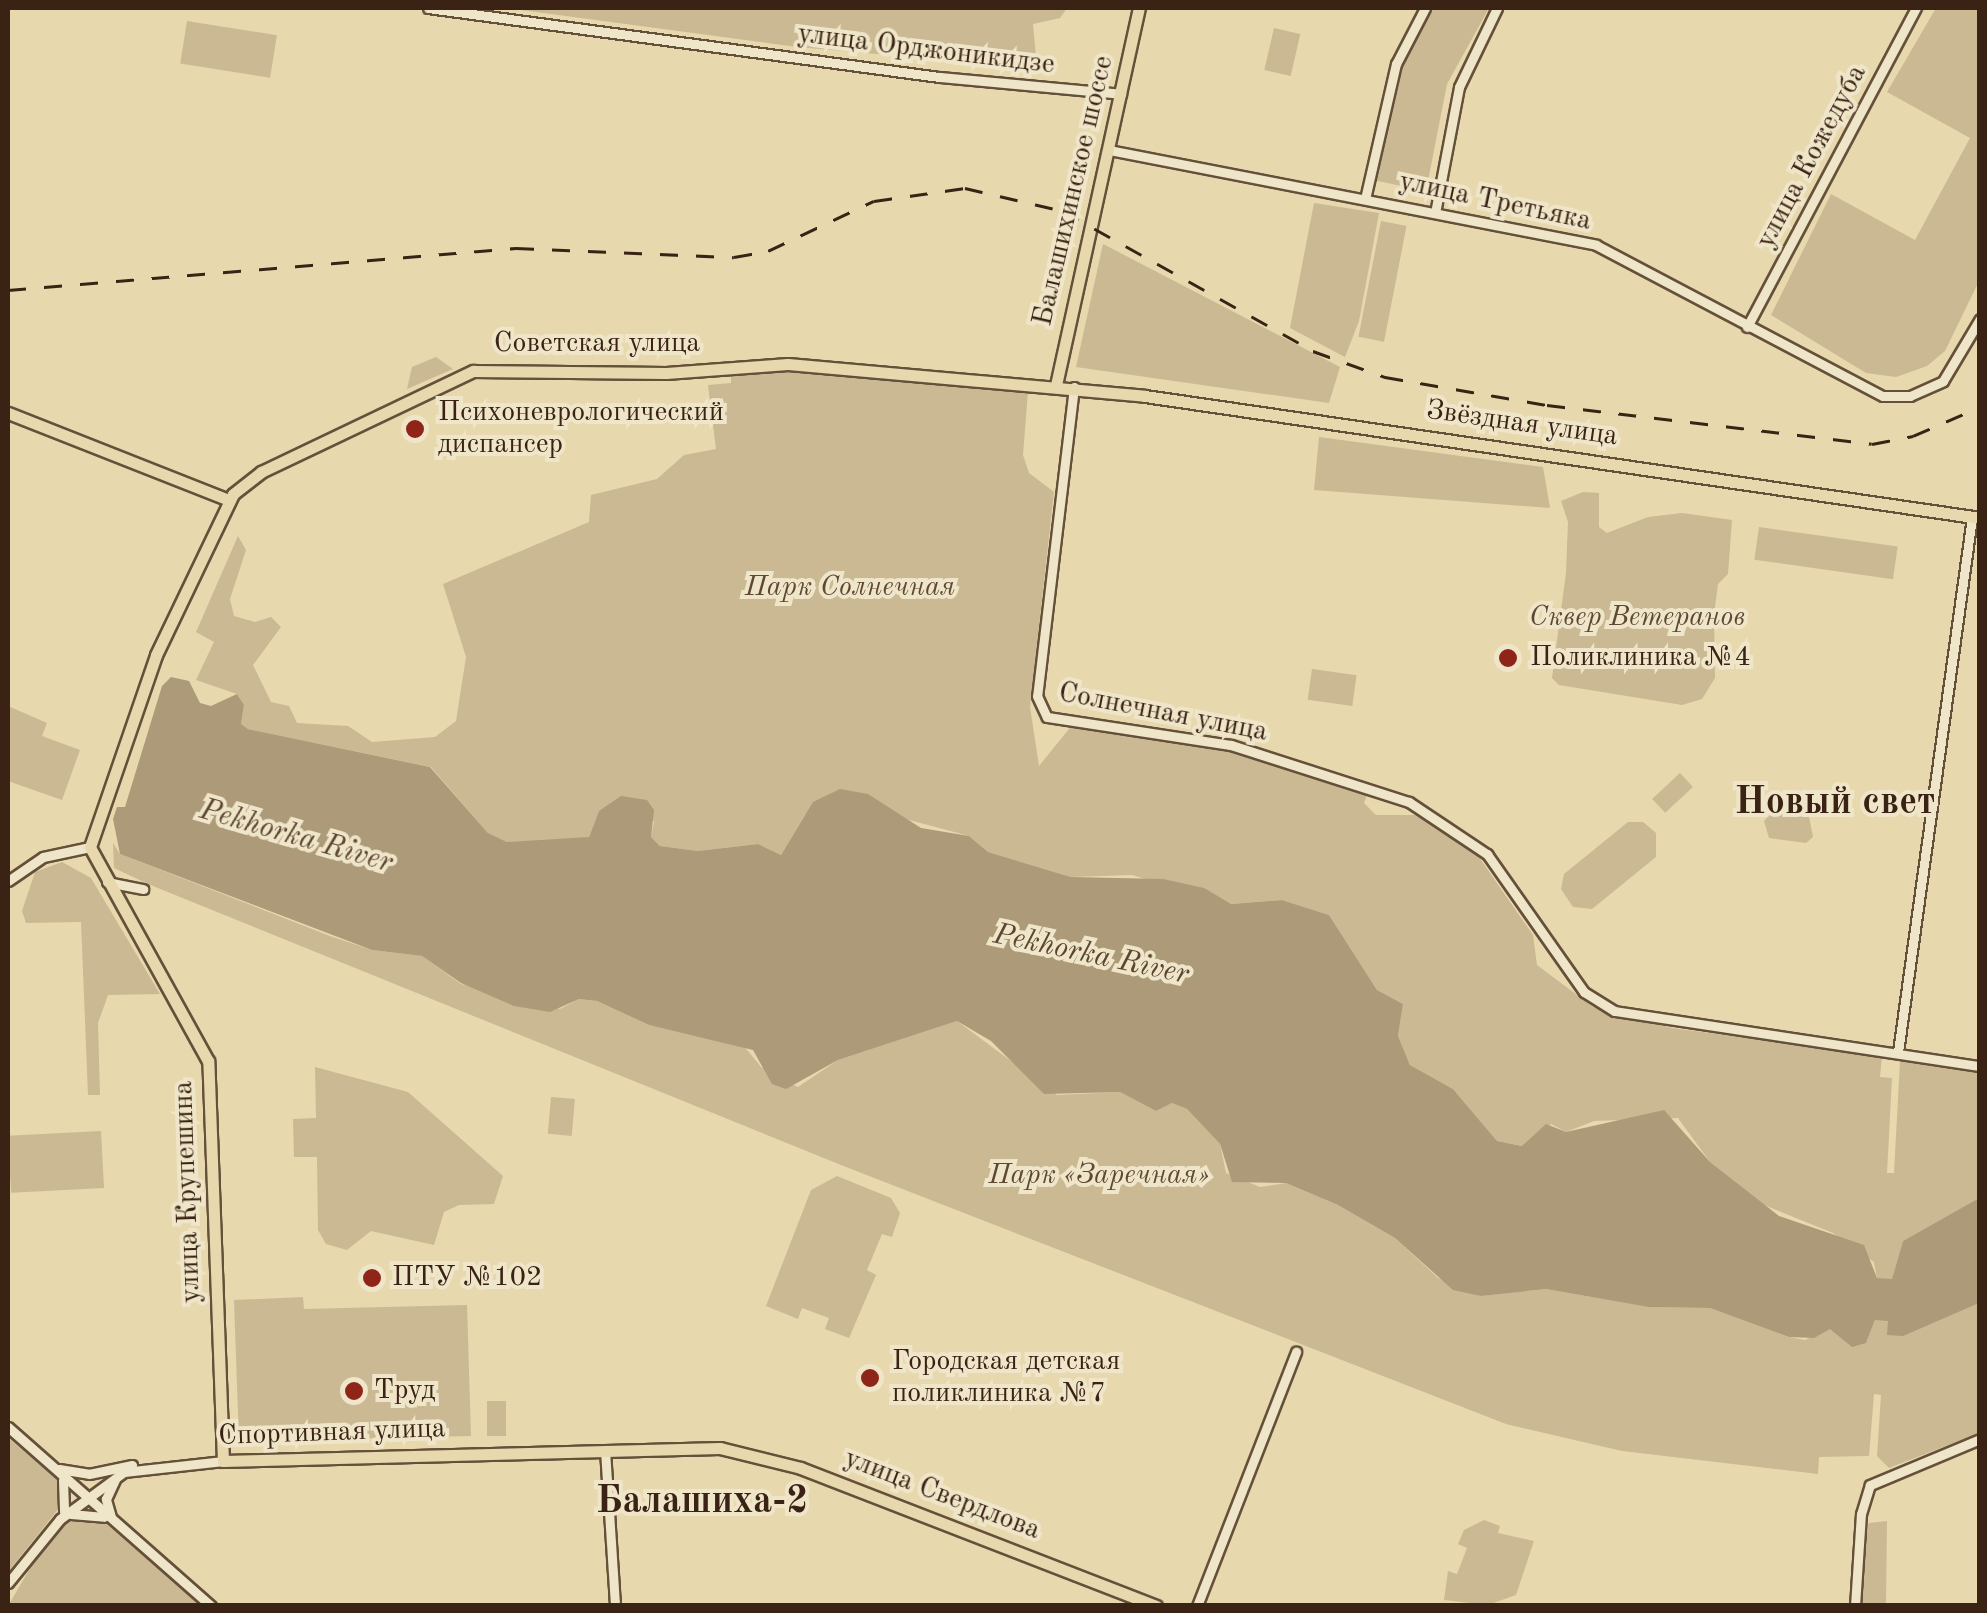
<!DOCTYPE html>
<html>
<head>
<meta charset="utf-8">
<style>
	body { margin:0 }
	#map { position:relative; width:1987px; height:1613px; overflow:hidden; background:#e7d8ad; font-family:"Old Standard TT",serif }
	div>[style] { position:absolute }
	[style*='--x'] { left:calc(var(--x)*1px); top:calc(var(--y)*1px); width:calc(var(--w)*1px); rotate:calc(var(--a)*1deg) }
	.green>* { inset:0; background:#cab993; transform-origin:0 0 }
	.water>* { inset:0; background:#ac9a79 }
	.roads { filter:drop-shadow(2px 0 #65503a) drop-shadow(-2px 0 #65503a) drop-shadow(0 2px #65503a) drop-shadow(0 -2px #65503a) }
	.minor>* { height:9px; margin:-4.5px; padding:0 4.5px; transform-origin:4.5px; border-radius:4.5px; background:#efe6ca }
	.major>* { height:11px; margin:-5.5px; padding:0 5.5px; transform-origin:5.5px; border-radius:5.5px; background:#e7d8ad }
	.rail>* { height:2.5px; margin-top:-1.25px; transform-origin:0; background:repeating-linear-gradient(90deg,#3a2214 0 18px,transparent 0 36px) }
	.dots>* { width:28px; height:28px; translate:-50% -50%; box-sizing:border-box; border:5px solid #efe6ca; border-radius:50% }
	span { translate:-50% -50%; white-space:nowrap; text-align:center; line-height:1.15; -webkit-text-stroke:8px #efe6ca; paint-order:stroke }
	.street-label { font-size:28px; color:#3a2214 }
	.poi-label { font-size:28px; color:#3a2214 }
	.left { translate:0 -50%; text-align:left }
	.park-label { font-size:28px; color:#5e4834; font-style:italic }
	.water-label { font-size:30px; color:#5c4632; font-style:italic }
	.district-label { font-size:38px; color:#3a2214; font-weight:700 }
	.frame { position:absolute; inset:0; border:10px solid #3a2214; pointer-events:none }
</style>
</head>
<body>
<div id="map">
	<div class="green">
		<i style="clip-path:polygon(507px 8px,1067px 8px,1060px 18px,1033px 24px,1037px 68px,797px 47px)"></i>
		<i style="clip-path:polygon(1430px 8px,1489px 8px,1447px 84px,1426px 191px,1373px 180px,1394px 82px)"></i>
		<i style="clip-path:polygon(1936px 8px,1979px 8px,1979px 281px,1945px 351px,1927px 366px,1896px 377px,1866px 373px,1771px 315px,1831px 194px,1915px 240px,1970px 138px,1887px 92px)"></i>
		<i style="left:187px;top:21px;width:91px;height:43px;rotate:9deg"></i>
		<i style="left:1274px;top:28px;width:27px;height:43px;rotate:13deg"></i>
		<i style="clip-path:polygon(1314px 203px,1379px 213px,1359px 321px,1345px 357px,1290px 328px)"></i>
		<i style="left:1381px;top:221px;width:26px;height:118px;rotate:11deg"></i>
		<i style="clip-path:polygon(1103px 244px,1340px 367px,1329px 403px,1076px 367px)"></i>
		<i style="clip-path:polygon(436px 357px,453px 369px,407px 389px,412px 367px)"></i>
		<i style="clip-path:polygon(796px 370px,1028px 391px,1023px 455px,1029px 473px,1054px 492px,1030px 707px,1039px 766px,1073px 724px,1232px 748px,1370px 787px,1364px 803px,1376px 815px,1415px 815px,1472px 847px,1533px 935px,1537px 965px,1593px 1007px,1672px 1028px,1882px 1056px,1880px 1077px,1892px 1078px,1887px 1173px,1894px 1173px,1900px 1061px,1979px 1071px,1979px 1198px,1903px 1241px,1892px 1280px,1877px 1278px,1874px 1262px,1833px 1233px,1764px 1205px,1710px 1162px,1678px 1118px,1594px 1121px,1566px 1132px,1551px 1124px,1523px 1146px,1497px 1141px,1453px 1089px,1410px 1065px,1398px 1036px,1403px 1004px,1377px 990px,1329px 915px,1282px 900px,1230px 904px,1132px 875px,1071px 877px,988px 852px,969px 836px,898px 817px,805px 815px,781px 855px,758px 844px,698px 851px,660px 846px,651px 837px,654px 821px,599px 811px,589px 837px,577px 841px,507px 842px,488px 833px,431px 767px,248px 729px,241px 724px,244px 705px,237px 694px,196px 680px,214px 642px,196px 632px,238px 536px,246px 550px,230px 599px,234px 616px,255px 622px,271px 617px,281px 627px,253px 665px,271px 702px,289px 706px,297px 723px,348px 726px,372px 742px,435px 737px,456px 721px,466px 657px,443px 584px,589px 522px,591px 495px,657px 479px,684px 455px,716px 449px,708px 385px,731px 383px,731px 373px)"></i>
		<i style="clip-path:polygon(1319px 437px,1543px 467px,1550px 508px,1314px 490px)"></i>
		<i style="clip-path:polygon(1583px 492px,1599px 493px,1599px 527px,1607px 533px,1648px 517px,1682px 513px,1732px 520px,1728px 574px,1718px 584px,1714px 615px,1715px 678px,1702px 699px,1682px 705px,1559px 685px,1552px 678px,1566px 573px,1568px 522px,1561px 501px)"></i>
		<i style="left:1759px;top:527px;width:140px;height:33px;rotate:8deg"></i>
		<i style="left:1312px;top:669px;width:45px;height:31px;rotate:8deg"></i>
		<i style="clip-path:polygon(8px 706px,47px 723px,42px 736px,80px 750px,62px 800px,8px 781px)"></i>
		<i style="left:1680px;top:773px;width:19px;height:38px;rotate:47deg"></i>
		<i style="clip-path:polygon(1772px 812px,1809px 817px,1813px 837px,1806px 843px,1769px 838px,1764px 821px)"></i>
		<i style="clip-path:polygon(1628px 822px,1643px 822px,1656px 833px,1656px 857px,1592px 909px,1573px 907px,1561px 889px,1564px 874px)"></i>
		<i style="clip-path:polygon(113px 843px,120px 854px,330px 936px,372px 950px,422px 956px,461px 984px,560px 1009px,579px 999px,597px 1001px,649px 1025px,744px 1046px,761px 1067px,798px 1087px,838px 1060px,957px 1021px,1057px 1095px,1120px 1092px,1156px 1111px,1172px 1103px,1187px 1109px,1220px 1144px,1226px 1173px,1260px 1187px,1286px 1183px,1338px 1205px,1395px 1238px,1438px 1278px,1480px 1296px,1546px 1289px,1648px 1307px,1710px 1308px,1789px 1337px,1805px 1340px,1830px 1328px,1866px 1343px,1875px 1320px,1979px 1303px,1979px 1433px,1889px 1468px,1877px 1456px,1881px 1395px,1874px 1394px,1869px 1456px,1819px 1457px,1818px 1474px,1622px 1451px,1506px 1424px,841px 1165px,148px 884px,114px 868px)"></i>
		<i style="clip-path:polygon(62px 862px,91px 878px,160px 994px,108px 995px,98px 1023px,100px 1095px,88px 1095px,81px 922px,26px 923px,22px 911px,35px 872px)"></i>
		<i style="clip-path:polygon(315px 1067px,408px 1092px,503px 1176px,494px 1204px,459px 1205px,444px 1212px,434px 1245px,371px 1231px,347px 1250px,326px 1244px,318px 1230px,317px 1157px,294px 1157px,293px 1119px,316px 1118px)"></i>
		<i style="left:551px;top:1097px;width:24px;height:37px;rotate:5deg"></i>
		<i style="left:101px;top:1131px;width:57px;height:93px;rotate:87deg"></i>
		<i style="clip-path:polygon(837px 1176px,891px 1198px,900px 1213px,892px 1237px,882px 1234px,867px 1270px,876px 1275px,849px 1338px,825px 1329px,829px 1318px,802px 1308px,798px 1319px,766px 1306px,811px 1190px)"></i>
		<i style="clip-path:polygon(303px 1297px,304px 1309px,467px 1305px,471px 1436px,239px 1441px,234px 1300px)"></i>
		<i style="left:487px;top:1401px;width:19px;height:35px"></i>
		<i style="clip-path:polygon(8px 1438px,61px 1482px,64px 1502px,8px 1572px)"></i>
		<i style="clip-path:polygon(71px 1518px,102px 1520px,203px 1605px,8px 1606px,39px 1553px)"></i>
		<i style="clip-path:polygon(1484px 1520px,1500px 1526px,1498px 1533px,1534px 1541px,1516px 1595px,1488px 1605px,1444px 1600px,1448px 1571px,1457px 1574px,1467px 1548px,1458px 1544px,1464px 1530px)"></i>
		<i style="clip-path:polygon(1887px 1521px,1886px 1605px,1859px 1606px,1864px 1535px,1869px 1523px)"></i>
	</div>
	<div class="water">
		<i style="clip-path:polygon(171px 677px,189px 681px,200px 703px,211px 706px,237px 694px,244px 705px,241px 724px,248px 729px,430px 767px,488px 833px,507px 842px,589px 837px,599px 811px,621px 796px,647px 800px,654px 810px,651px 837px,660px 846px,698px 851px,758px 844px,781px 855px,813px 802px,840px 789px,868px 794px,921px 828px,969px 836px,988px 852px,1071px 877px,1163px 879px,1204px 888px,1231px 904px,1282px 900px,1329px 915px,1377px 990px,1403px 1004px,1398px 1036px,1410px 1065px,1453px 1089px,1497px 1141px,1522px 1146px,1546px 1124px,1566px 1132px,1664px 1110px,1710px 1162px,1779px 1216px,1864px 1245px,1877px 1278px,1892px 1279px,1903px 1241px,1979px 1198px,1979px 1303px,1903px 1336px,1887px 1335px,1888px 1321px,1875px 1320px,1866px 1343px,1852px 1347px,1830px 1329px,1814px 1338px,1789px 1337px,1710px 1308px,1648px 1307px,1546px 1289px,1481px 1296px,1453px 1290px,1395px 1238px,1338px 1205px,1286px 1183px,1232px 1182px,1220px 1144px,1187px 1109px,1172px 1103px,1156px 1111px,1120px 1092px,1044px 1094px,991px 1041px,957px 1021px,838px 1060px,786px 1089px,772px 1084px,753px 1050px,649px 1025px,597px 1001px,579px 999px,550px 1012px,514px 1006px,461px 983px,422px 956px,372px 950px,120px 854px,113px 819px,117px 807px,125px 807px,162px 686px)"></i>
	</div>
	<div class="roads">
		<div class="minor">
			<i style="--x:428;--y:8;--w:516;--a:7.69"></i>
			<i style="--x:939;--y:77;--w:183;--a:5.3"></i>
			<i style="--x:1109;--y:150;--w:496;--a:11"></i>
			<i style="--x:1596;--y:245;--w:324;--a:27.8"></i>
			<i style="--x:1883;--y:396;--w:27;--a:0"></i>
			<i style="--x:1910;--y:396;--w:36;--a:-24"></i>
			<i style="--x:1943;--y:381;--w:72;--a:-59.2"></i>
			<i style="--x:1365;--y:199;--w:139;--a:-77.1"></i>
			<i style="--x:1396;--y:64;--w:63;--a:-62.6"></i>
			<i style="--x:1435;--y:213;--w:128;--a:-79.2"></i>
			<i style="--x:1459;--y:87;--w:88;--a:-64.3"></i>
			<i style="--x:1747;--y:327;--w:361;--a:-62.1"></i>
			<i style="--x:1074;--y:387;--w:311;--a:96.8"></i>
			<i style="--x:1037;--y:696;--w:23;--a:65"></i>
			<i style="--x:1047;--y:717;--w:186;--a:8.7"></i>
			<i style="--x:1231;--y:745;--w:187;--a:17.8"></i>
			<i style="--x:1409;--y:802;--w:94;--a:33.7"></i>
			<i style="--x:1487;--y:854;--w:169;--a:54.9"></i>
			<i style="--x:1584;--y:992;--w:36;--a:32"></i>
			<i style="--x:1615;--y:1011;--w:369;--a:8.6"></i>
			<i style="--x:8;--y:881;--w:42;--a:-34.4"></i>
			<i style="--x:43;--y:857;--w:48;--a:-12"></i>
			<i style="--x:107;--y:882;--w:37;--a:11"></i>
			<i style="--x:1898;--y:1052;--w:540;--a:-82.12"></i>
			<i style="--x:8;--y:1427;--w:271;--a:41.4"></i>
			<i style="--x:605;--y:1450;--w:156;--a:86.3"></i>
			<i style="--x:59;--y:1469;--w:30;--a:9"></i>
			<i style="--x:89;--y:1474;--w:44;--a:-11.8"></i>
			<i style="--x:63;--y:1480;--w:32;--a:88"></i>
			<i style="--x:71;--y:1514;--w:33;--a:5"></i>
			<i style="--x:111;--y:1517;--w:19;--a:-106"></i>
			<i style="--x:106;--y:1499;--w:21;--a:-65"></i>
			<i style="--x:8;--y:1583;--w:82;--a:-50.9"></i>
			<i style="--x:60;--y:1519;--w:79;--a:-36.3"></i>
			<i style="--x:124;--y:1472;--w:100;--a:-6.3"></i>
			<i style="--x:1197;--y:1606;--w:273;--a:-68.7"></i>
			<i style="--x:1855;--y:1606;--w:92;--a:-86.3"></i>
			<i style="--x:1861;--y:1514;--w:30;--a:-73"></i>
			<i style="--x:1870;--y:1485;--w:119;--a:-22.7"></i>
		</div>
		<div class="major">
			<i style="--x:1056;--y:385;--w:386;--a:-77.6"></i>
			<i style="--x:8;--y:413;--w:238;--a:21.5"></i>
			<i style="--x:1156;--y:1606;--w:381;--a:-158.8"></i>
			<i style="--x:801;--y:1468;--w:83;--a:-166.1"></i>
			<i style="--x:720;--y:1448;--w:497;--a:178.5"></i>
			<i style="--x:223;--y:1461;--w:400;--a:-92.1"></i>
			<i style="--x:208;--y:1061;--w:244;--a:-118.9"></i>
			<i style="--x:90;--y:847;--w:203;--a:-71"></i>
			<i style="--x:156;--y:655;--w:178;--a:-64.4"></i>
			<i style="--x:233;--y:494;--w:36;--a:-38"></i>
			<i style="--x:261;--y:472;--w:235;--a:-25.5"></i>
			<i style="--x:473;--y:371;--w:193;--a:0.6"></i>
			<i style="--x:666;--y:373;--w:122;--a:-4.2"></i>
			<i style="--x:788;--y:364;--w:358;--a:5.1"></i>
			<i style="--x:1145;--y:396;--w:844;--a:8.31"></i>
		</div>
	</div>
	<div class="rail">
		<i style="--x:8;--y:290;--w:510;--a:-4.73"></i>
		<i style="--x:516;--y:248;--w:218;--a:2.4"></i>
		<i style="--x:734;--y:257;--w:35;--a:-10"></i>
		<i style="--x:768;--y:251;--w:117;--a:-25.3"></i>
		<i style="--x:874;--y:201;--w:92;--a:-8.1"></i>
		<i style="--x:965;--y:188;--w:101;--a:13.2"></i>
		<i style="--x:1063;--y:211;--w:287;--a:29.2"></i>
		<i style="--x:1313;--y:351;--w:77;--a:19.9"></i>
		<i style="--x:1385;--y:377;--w:164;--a:9.8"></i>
		<i style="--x:1547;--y:405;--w:327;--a:6.8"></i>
		<i style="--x:1872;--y:444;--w:42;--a:-11"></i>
		<i style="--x:1913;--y:436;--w:73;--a:-23.4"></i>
	</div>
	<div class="dots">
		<i style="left:415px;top:429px;background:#8f2418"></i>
		<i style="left:1508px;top:658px;background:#8f2418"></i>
		<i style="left:372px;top:1278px;background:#8f2418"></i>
		<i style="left:870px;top:1378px;background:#8f2418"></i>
		<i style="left:354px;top:1391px;background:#8f2418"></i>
	</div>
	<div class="street-label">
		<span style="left:926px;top:50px;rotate:7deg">улица Орджоникидзе</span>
		<span style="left:1812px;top:157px;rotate:-62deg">улица Кожедуба</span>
		<span style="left:1074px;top:191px;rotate:-77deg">Балашихинское шоссе</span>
		<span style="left:1495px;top:202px;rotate:12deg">улица Третьяка</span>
		<span style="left:597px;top:344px">Советская улица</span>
		<span style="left:1522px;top:424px;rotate:8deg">Звёздная улица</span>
		<span style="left:1163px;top:713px;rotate:11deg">Солнечная улица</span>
		<span style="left:188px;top:1192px;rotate:-92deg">улица Крупешина</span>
		<span style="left:332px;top:1433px;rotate:-2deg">Спортивная улица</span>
		<span style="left:942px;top:1495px;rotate:21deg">улица Свердлова</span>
	</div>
	<div class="poi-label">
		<span class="left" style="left:438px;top:429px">Психоневрологический<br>диспансер</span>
		<span class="left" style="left:1530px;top:658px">Поликлиника №4</span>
		<span class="left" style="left:392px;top:1278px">ПТУ №102</span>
		<span class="left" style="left:892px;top:1378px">Городская детская<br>поликлиника №7</span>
		<span class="left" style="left:374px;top:1391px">Труд</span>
	</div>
	<div class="park-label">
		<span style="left:850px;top:588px">Парк Солнечная</span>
		<span style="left:1637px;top:618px">Сквер Ветеранов</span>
		<span style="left:1099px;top:1176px">Парк «Заречная»</span>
	</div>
	<div class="water-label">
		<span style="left:296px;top:837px;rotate:16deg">Pekhorka River</span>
		<span style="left:1091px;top:955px;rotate:12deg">Pekhorka River</span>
	</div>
	<div class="district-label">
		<span style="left:1835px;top:804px">Новый свет</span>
		<span style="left:702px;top:1503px">Балашиха-2</span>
	</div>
	<div class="frame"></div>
</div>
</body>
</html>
